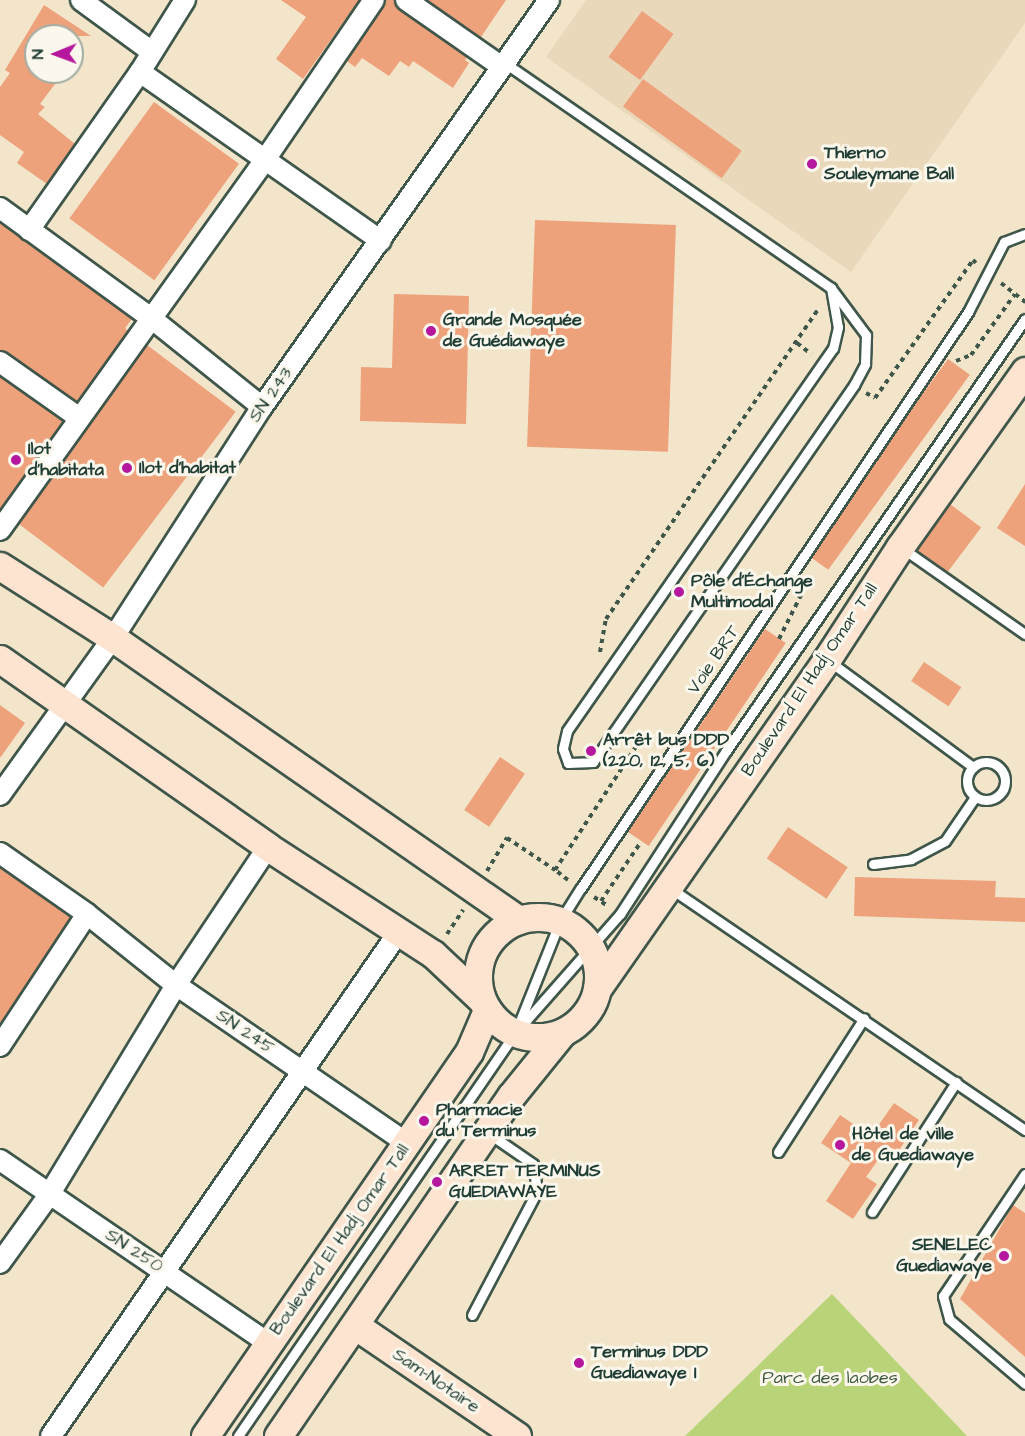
<!DOCTYPE html>
<html>
<head>
<meta charset="utf-8">
<style>
	body { margin:0 }
	#map { position:relative; width:1025px; height:1436px; overflow:hidden; background:#f2e5ca; font-family:"Architects Daughter",sans-serif }
	div>[style] { position:absolute }
	[style*='--x'] { left:calc(var(--x)*1px); top:calc(var(--y)*1px); width:calc(var(--w)*1px); rotate:calc(var(--a)*1deg) }
	.built>* { inset:0; background:#ead8ba }
	.green>* { inset:0; background:#b9d378 }
	.building>* { inset:0; background:#eea27c; transform-origin:0 0 }
	.path>* { height:4px; margin-top:-2px; transform-origin:0; background:repeating-linear-gradient(90deg,#3f564a 0 4.5px,transparent 0 9px) }
	.roads { filter:drop-shadow(2px 0 #3f564a) drop-shadow(-2px 0 #3f564a) drop-shadow(0 2px #3f564a) drop-shadow(0 -2px #3f564a) }
	.lane>* { height:9px; margin:-4.5px; padding:0 4.5px; transform-origin:4.5px; border-radius:4.5px; background:#fff }
	.lane>.ring { margin:-4.5px; padding:0; box-sizing:content-box; background:none; border:9px solid #fff; border-radius:50% }
	.street>* { height:20px; margin:-10px; padding:0 10px; transform-origin:10px; border-radius:10px; background:#fff }
	.secondary>* { height:27px; margin:-13.5px; padding:0 13.5px; transform-origin:13.5px; border-radius:13.5px; background:#fde4d1 }
	.secondary>.ring { margin:-13.5px; padding:0; box-sizing:content-box; background:none; border:27px solid #fde4d1; border-radius:50% }
	.dots>* { width:16px; height:16px; translate:-50% -50%; box-sizing:border-box; border:3px solid #fbf7ec; border-radius:50% }
	span { translate:-50% -50%; white-space:nowrap; text-align:center; line-height:1.15; -webkit-text-stroke:6px #fbf7ec; paint-order:stroke }
	.poi-label { font-size:18px; color:#1f3d34; font-weight:700 }
	.left { translate:0 -50%; text-align:left }
	.right { translate:-100% -50%; text-align:right }
	.street-label { font-size:18px; color:#1f3d34 }
	.park-label { font-size:18px; color:#3e5b42 }
	.north { position:absolute; left:24px; top:24px; width:60px; height:60px; box-sizing:border-box; background:#fbf7ec; border:2px solid #a3ada2; border-radius:50%; rotate:269deg; font-size:16px; font-weight:700; line-height:24px; text-align:center; color:#1f3d34 }
	.north::after { content:''; display:block; margin:auto; width:21px; height:27px; background:#b5179e; clip-path:polygon(50% 0,100% 100%,50% 72%,0 100%) }
</style>
</head>
<body>
<div id="map">
	<div class="built">
		<i style="clip-path:polygon(586px 0,1025px 0,1025px 23px,851px 272px,546px 57px)"></i>
	</div>
	<div class="green">
		<i style="clip-path:polygon(832px 1294px,967px 1436px,685px 1436px)"></i>
	</div>
	<div class="building">
		<i style="clip-path:polygon(281px 0,359px 0,303px 79px,276px 59px,306px 17px)"></i>
		<i style="clip-path:polygon(386px 0,394px 0,399px 10px,467px 57px,465px 60px,469px 63px,453px 88px,413px 61px,409px 67px,400px 61px,389px 76px,362px 58px,355px 67px,347px 61px)"></i>
		<i style="clip-path:polygon(427px 0,506px 0,481px 37px)"></i>
		<i style="clip-path:polygon(44px 5px,91px 36px,36px 36px,36px 72px,64px 72px,40px 104px,45px 107px,38px 114px,75px 144px,47px 184px,17px 163px,24px 152px,0 135px,0 87px,10px 73px,5px 70px)"></i>
		<i style="left:642px;top:11px;width:39px;height:57px;rotate:36deg"></i>
		<i style="left:643px;top:79px;width:122px;height:34px;rotate:36deg"></i>
		<i style="left:154px;top:102px;width:105px;height:144px;rotate:36deg"></i>
		<i style="left:535px;top:220px;width:141px;height:227px;rotate:2deg"></i>
		<i style="clip-path:polygon(0 223px,132px 319px,125px 328px,128px 331px,77px 402px,0 350px)"></i>
		<i style="clip-path:polygon(394px 294px,469px 296px,466px 424px,360px 421px,361px 367px,392px 368px)"></i>
		<i style="left:147px;top:345px;width:111px;height:220px;rotate:37deg"></i>
		<i style="left:948px;top:359px;width:27px;height:241px;rotate:36deg"></i>
		<i style="clip-path:polygon(0 377px,63px 421px,0 509px)"></i>
		<i style="clip-path:polygon(1025px 484px,1025px 546px,997px 528px)"></i>
		<i style="left:950px;top:504px;width:39px;height:57px;rotate:37deg"></i>
		<i style="left:765px;top:629px;width:25px;height:245px;rotate:34deg"></i>
		<i style="left:924px;top:662px;width:45px;height:23px;rotate:34deg"></i>
		<i style="clip-path:polygon(0 705px,25px 723px,0 758px)"></i>
		<i style="left:500px;top:757px;width:30px;height:64px;rotate:34deg"></i>
		<i style="left:788px;top:827px;width:72px;height:38px;rotate:34deg"></i>
		<i style="clip-path:polygon(0 868px,71px 917px,0 1024px)"></i>
		<i style="clip-path:polygon(855px 877px,996px 881px,995px 897px,1025px 898px,1025px 922px,854px 916px)"></i>
		<i style="clip-path:polygon(894px 1103px,919px 1120px,898px 1152px,888px 1146px,866px 1177px,877px 1184px,853px 1219px,826px 1201px,851px 1163px,821px 1143px,840px 1115px,871px 1136px)"></i>
		<i style="clip-path:polygon(1013px 1205px,1025px 1213px,1025px 1357px,960px 1299px)"></i>
	</div>
	<div class="path">
		<i style="--x:1001;--y:283;--w:31;--a:38"></i>
		<i style="--x:797;--y:343;--w:18;--a:38"></i>
		<i style="--x:956;--y:361;--w:16;--a:-22"></i>
		<i style="--x:971;--y:355;--w:75;--a:-54.2"></i>
		<i style="--x:866;--y:393;--w:10;--a:29"></i>
		<i style="--x:875;--y:398;--w:169;--a:-54.6"></i>
		<i style="--x:973;--y:260;--w:4;--a:45"></i>
		<i style="--x:779;--y:639;--w:54;--a:-63.4"></i>
		<i style="--x:600;--y:652;--w:34;--a:-80"></i>
		<i style="--x:606;--y:619;--w:376;--a:-55.6"></i>
		<i style="--x:487;--y:871;--w:39;--a:-59"></i>
		<i style="--x:507;--y:838;--w:58;--a:33.7"></i>
		<i style="--x:568;--y:880;--w:16;--a:-142"></i>
		<i style="--x:555;--y:870;--w:149;--a:-56.7"></i>
		<i style="--x:637;--y:745;--w:13;--a:-141"></i>
		<i style="--x:594;--y:897;--w:17;--a:33"></i>
		<i style="--x:601;--y:901;--w:71;--a:-55.9"></i>
		<i style="--x:447;--y:934;--w:29;--a:-56"></i>
	</div>
	<div class="roads">
		<div class="lane">
			<i style="--x:505;--y:63;--w:396;--a:34.6"></i>
			<i style="--x:831;--y:288;--w:40;--a:80"></i>
			<i style="--x:838;--y:327;--w:22;--a:103"></i>
			<i style="--x:833;--y:348;--w:466;--a:124.8"></i>
			<i style="--x:567;--y:731;--w:18;--a:103"></i>
			<i style="--x:563;--y:749;--w:15;--a:70"></i>
			<i style="--x:568;--y:763;--w:25;--a:-2"></i>
			<i style="--x:593;--y:762;--w:459;--a:-55.3"></i>
			<i style="--x:854;--y:385;--w:24;--a:-62"></i>
			<i style="--x:865;--y:364;--w:29;--a:-88"></i>
			<i style="--x:866;--y:335;--w:59;--a:-126.7"></i>
			<i style="--x:902;--y:548;--w:150;--a:35"></i>
			<i style="--x:829;--y:661;--w:179;--a:36.4"></i>
			<i class="ring" style="left:967px;top:762px;width:29px;height:29px"></i>
			<i style="--x:873;--y:864;--w:38;--a:-7"></i>
			<i style="--x:911;--y:859;--w:38;--a:-28"></i>
			<i style="--x:945;--y:841;--w:53;--a:-55.7"></i>
			<i style="--x:670;--y:888;--w:430;--a:34.3"></i>
			<i style="--x:518;--y:1026;--w:113;--a:-68.2"></i>
			<i style="--x:560;--y:921;--w:39;--a:-58"></i>
			<i style="--x:581;--y:888;--w:694;--a:-56.1"></i>
			<i style="--x:968;--y:312;--w:79;--a:-62.8"></i>
			<i style="--x:1004;--y:242;--w:22;--a:-21"></i>
			<i style="--x:778;--y:1152;--w:159;--a:-57.3"></i>
			<i style="--x:1025;--y:1174;--w:147;--a:123.9"></i>
			<i style="--x:943;--y:1296;--w:24;--a:75"></i>
			<i style="--x:949;--y:1319;--w:100;--a:40.5"></i>
			<i style="--x:872;--y:1212;--w:155;--a:-57.1"></i>
			<i style="--x:472;--y:1315;--w:140;--a:-62.3"></i>
			<i style="--x:537;--y:1191;--w:27;--a:-98"></i>
			<i style="--x:533;--y:1164;--w:55;--a:-145.4"></i>
			<i style="--x:238;--y:1436;--w:489;--a:-55.5"></i>
			<i style="--x:515;--y:1033;--w:159;--a:-48.6"></i>
			<i style="--x:620;--y:914;--w:194;--a:-57"></i>
			<i style="--x:726;--y:751;--w:525;--a:-55.31"></i>
		</div>
		<div class="street">
			<i style="--x:81;--y:0;--w:88;--a:36.2"></i>
			<i style="--x:406;--y:0;--w:117;--a:34.9"></i>
			<i style="--x:140;--y:72;--w:294;--a:35"></i>
			<i style="--x:0;--y:208;--w:187;--a:36.1"></i>
			<i style="--x:151;--y:318;--w:142;--a:38.7"></i>
			<i style="--x:29;--y:230;--w:193;--a:-54.9"></i>
			<i style="--x:140;--y:72;--w:85;--a:-58"></i>
			<i style="--x:0;--y:362;--w:95;--a:35.2"></i>
			<i style="--x:0;--y:530;--w:454;--a:-54.4"></i>
			<i style="--x:264;--y:161;--w:195;--a:-55.7"></i>
			<i style="--x:0;--y:795;--w:193;--a:-54.3"></i>
			<i style="--x:113;--y:638;--w:275;--a:-57.2"></i>
			<i style="--x:262;--y:407;--w:498;--a:-54.8"></i>
			<i style="--x:0;--y:853;--w:106;--a:35"></i>
			<i style="--x:87;--y:914;--w:114;--a:38.6"></i>
			<i style="--x:176;--y:985;--w:281;--a:34.4"></i>
			<i style="--x:0;--y:1046;--w:158;--a:-56.6"></i>
			<i style="--x:0;--y:1160;--w:325;--a:34.3"></i>
			<i style="--x:0;--y:1263;--w:84;--a:-54.2"></i>
			<i style="--x:49;--y:1195;--w:245;--a:-58.8"></i>
			<i style="--x:176;--y:985;--w:166;--a:-56.3"></i>
			<i style="--x:51;--y:1436;--w:611;--a:-55.4"></i>
		</div>
		<div class="secondary">
			<i style="--x:0;--y:566;--w:134;--a:32.5"></i>
			<i style="--x:113;--y:638;--w:494;--a:34.8"></i>
			<i style="--x:0;--y:659;--w:327;--a:35"></i>
			<i style="--x:268;--y:847;--w:197;--a:33"></i>
			<i style="--x:433;--y:954;--w:67;--a:43.2"></i>
			<i class="ring" style="left:478px;top:917px;width:93px;height:93px"></i>
			<i style="--x:597;--y:989;--w:402;--a:-55.1"></i>
			<i style="--x:827;--y:659;--w:134;--a:-56.9"></i>
			<i style="--x:900;--y:547;--w:216;--a:-54.6"></i>
			<i style="--x:356;--y:1326;--w:195;--a:34.3"></i>
			<i style="--x:205;--y:1436;--w:466;--a:-55.5"></i>
			<i style="--x:469;--y:1052;--w:46;--a:-66.8"></i>
			<i style="--x:278;--y:1436;--w:412;--a:-55.6"></i>
			<i style="--x:511;--y:1096;--w:81;--a:-51"></i>
		</div>
	</div>
	<div class="dots">
		<i style="left:812px;top:164px;background:#b5179e"></i>
		<i style="left:431px;top:331px;background:#b5179e"></i>
		<i style="left:16px;top:460px;background:#b5179e"></i>
		<i style="left:127px;top:468px;background:#b5179e"></i>
		<i style="left:679px;top:592px;background:#b5179e"></i>
		<i style="left:591px;top:751px;background:#b5179e"></i>
		<i style="left:424px;top:1121px;background:#b5179e"></i>
		<i style="left:840px;top:1145px;background:#b5179e"></i>
		<i style="left:437px;top:1182px;background:#b5179e"></i>
		<i style="left:1004px;top:1256px;background:#b5179e"></i>
		<i style="left:579px;top:1363px;background:#b5179e"></i>
	</div>
	<div class="poi-label">
		<span class="left" style="left:824px;top:164px">Thierno<br>Souleymane Ball</span>
		<span class="left" style="left:443px;top:331px">Grande Mosquée<br>de Guédiawaye</span>
		<span class="left" style="left:28px;top:460px">Ilot<br>d'habitata</span>
		<span class="left" style="left:139px;top:468px">Ilot d'habitat</span>
		<span class="left" style="left:691px;top:592px">Pôle d’Échange<br>Multimodal</span>
		<span class="left" style="left:603px;top:751px">Arrêt bus DDD<br>(220, 12, 5, 6)</span>
		<span class="left" style="left:436px;top:1121px">Pharmacie<br>du Terminus</span>
		<span class="left" style="left:852px;top:1145px">Hôtel de ville<br>de Guediawaye</span>
		<span class="left" style="left:449px;top:1182px">ARRET TERMINUS<br>GUEDIAWAYE</span>
		<span class="right" style="left:992px;top:1256px">SENELEC<br>Guediawaye</span>
		<span class="left" style="left:591px;top:1363px">Terminus DDD<br>Guediawaye I</span>
	</div>
	<div class="street-label">
		<span style="left:271px;top:395px;rotate:-55deg">SN 243</span>
		<span style="left:714px;top:660px;rotate:-56deg">Voie BRT</span>
		<span style="left:810px;top:680px;rotate:-56deg">Boulevard El Hadj Omar Tall</span>
		<span style="left:245px;top:1032px;rotate:34deg">SN 245</span>
		<span style="left:340px;top:1240px;rotate:-55deg">Boulevard El Hadj Omar Tall</span>
		<span style="left:134px;top:1251px;rotate:33deg">SN 250</span>
		<span style="left:436px;top:1381px;rotate:34deg">Sam-Notaire</span>
	</div>
	<div class="park-label">
		<span style="left:830px;top:1378px">Parc des laobes</span>
	</div>
	<div class="north">N</div>
</div>
</body>
</html>
